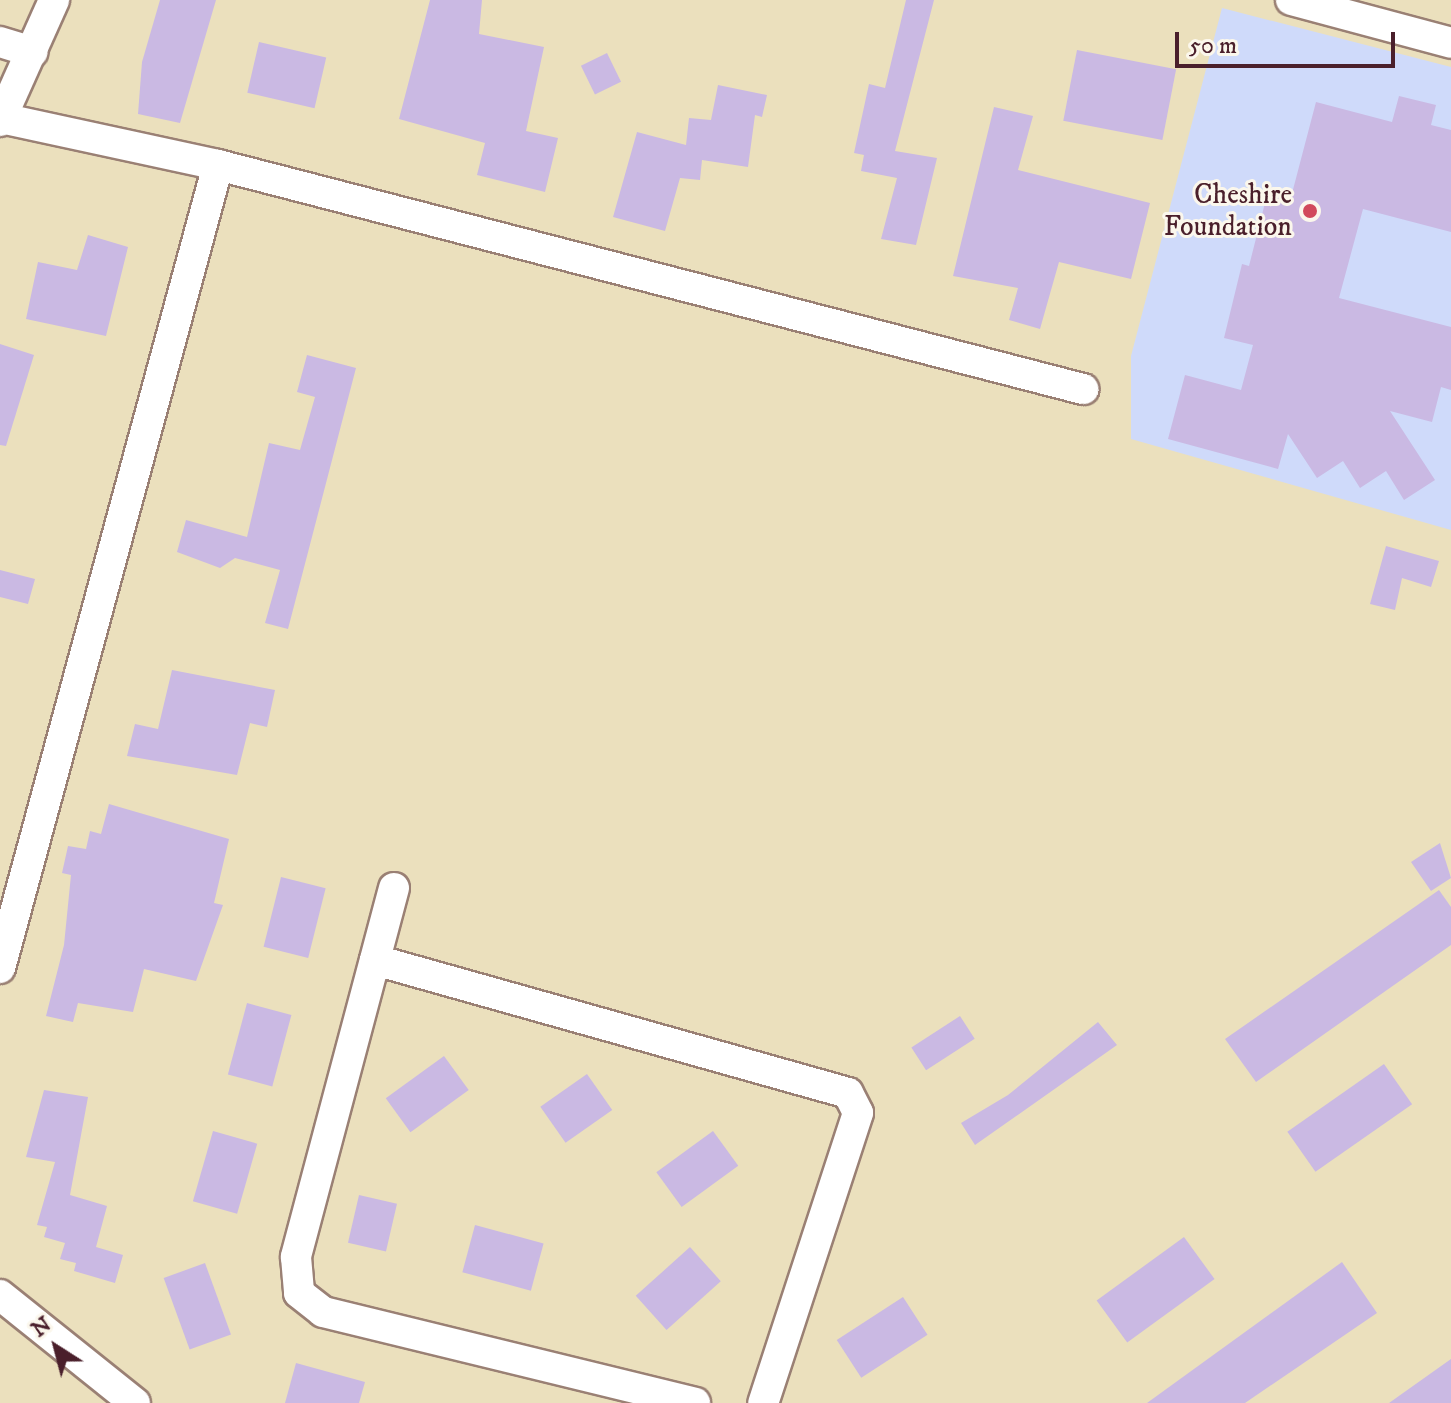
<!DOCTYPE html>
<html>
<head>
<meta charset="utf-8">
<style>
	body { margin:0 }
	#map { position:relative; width:1451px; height:1403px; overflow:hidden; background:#ebe0bd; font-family:"IM FELL DW Pica",serif }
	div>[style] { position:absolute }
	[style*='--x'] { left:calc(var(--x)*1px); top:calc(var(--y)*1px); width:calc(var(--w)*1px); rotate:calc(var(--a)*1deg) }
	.built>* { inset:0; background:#cfdafa }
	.building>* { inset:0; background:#cab9e3; transform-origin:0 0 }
	.roads { filter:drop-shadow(2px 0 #9a8074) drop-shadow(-2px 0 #9a8074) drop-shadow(0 2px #9a8074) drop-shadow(0 -2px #9a8074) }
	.minor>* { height:30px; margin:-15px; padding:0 15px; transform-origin:15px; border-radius:15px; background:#fff }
	.dots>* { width:22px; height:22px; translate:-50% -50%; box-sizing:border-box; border:4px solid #fbf7ec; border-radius:50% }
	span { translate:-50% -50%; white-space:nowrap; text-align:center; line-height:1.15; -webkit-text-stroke:6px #fbf7ec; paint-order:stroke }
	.poi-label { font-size:28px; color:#4a1f2b }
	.right { translate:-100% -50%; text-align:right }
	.north { position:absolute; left:16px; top:1307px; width:80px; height:80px; -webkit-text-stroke:6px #fbf7ec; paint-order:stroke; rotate:324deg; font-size:22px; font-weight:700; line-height:32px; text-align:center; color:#4a1f2b }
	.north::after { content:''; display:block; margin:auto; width:28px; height:36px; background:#4a1f2b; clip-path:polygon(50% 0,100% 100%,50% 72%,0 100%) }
	.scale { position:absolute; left:1175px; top:32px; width:220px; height:36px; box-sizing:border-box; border:4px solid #4a1f2b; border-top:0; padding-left:10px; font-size:24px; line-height:28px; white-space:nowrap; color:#4a1f2b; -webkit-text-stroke:6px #fbf7ec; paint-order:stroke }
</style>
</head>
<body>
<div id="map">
	<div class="built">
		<i style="clip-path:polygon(1222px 8px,1451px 67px,1451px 530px,1131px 439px,1131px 356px)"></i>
	</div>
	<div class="building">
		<i style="clip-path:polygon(160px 0,216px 0,180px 123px,138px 114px,142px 62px)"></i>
		<i style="clip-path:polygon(430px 0,482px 0,479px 34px,544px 47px,526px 131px,558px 138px,545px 192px,477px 175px,485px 143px,399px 119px)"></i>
		<i style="clip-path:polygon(906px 0,934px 0,895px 151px,937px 158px,916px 245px,881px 239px,897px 178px,861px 171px,864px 155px,854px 153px,869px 84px,885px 88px)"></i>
		<i style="left:259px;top:42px;width:69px;height:52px;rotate:13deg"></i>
		<i style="left:1077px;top:50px;width:101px;height:72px;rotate:11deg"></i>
		<i style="left:607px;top:53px;width:32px;height:29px;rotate:64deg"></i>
		<i style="clip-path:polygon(718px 85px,767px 95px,762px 117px,755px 115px,748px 167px,702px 160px,700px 180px,680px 178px,665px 231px,613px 217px,637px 132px,686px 145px,689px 118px,711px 120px)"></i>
		<i style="clip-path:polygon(1399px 96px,1436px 105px,1431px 125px,1451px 130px,1451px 232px,1363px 209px,1339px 298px,1451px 327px,1451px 390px,1441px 387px,1432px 422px,1390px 411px,1435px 480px,1404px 500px,1386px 471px,1360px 488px,1343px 461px,1317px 478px,1288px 434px,1278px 469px,1168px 439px,1185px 375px,1241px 390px,1253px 345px,1224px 338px,1242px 264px,1249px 266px,1267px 195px,1290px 201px,1316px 102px,1392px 122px)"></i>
		<i style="clip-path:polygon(994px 107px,1033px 116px,1018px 170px,1150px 203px,1131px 279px,1059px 262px,1040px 329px,1009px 320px,1018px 288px,953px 276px)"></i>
		<i style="clip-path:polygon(88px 235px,128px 247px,106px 336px,26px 319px,38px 262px,77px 270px)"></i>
		<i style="clip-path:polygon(0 344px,34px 355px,6px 446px,0 445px)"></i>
		<i style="clip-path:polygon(307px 355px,356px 368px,288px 629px,265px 623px,280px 570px,235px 558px,220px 568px,177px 552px,186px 520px,247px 537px,269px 443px,300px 450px,315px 397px,297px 392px)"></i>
		<i style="clip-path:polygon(1386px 546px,1439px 561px,1431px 587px,1402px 578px,1395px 610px,1370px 604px)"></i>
		<i style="clip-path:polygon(0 570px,35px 579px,28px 604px,0 597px)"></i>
		<i style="clip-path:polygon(172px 670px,275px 690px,267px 727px,250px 723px,237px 775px,127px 756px,135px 724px,158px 729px)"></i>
		<i style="clip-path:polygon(109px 804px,229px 839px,214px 903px,223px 905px,196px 981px,144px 969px,133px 1012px,78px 1003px,73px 1022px,46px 1016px,64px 945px,71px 875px,62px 873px,68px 846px,86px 849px,90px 831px,101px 834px)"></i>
		<i style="clip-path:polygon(1440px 843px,1451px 878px,1431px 891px,1411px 862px)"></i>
		<i style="left:281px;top:877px;width:46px;height:72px;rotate:14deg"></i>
		<i style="clip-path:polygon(1439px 890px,1451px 907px,1451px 945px,1256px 1082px,1225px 1039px)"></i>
		<i style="left:247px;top:1003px;width:46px;height:74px;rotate:15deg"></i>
		<i style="left:960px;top:1016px;width:27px;height:58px;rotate:57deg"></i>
		<i style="clip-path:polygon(1098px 1022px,1117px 1045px,975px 1145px,961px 1123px,1008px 1095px)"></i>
		<i style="left:444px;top:1056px;width:42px;height:72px;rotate:54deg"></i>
		<i style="left:1384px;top:1064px;width:49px;height:118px;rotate:55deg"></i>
		<i style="left:587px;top:1074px;width:44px;height:57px;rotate:55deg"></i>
		<i style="clip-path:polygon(44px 1090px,88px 1097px,70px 1195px,107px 1206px,96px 1247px,123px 1255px,115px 1283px,74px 1271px,76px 1263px,60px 1259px,65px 1243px,44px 1237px,47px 1227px,37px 1225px,55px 1162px,26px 1157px)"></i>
		<i style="left:213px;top:1131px;width:46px;height:73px;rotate:16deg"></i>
		<i style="left:713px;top:1131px;width:43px;height:70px;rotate:54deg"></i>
		<i style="left:359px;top:1195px;width:39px;height:49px;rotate:13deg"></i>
		<i style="left:475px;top:1225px;width:71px;height:49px;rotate:15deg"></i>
		<i style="left:1184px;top:1237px;width:52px;height:108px;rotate:54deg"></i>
		<i style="left:690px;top:1247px;width:46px;height:73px;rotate:48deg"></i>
		<i style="clip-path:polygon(1342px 1262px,1377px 1313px,1245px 1403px,1147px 1403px)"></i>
		<i style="left:205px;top:1263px;width:76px;height:44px;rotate:70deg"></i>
		<i style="left:903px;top:1297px;width:45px;height:79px;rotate:57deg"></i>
		<i style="clip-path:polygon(1451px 1359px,1451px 1403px,1389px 1403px)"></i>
		<i style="clip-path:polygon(296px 1363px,365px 1382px,359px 1403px,285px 1403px)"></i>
	</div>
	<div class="roads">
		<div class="minor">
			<i style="--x:1291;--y:0;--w:166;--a:15"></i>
			<i style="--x:0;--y:42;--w:34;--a:17"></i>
			<i style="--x:1;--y:118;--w:222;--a:12.2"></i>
			<i style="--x:218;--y:165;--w:894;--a:14.52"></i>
			<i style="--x:0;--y:121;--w:133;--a:-65.9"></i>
			<i style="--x:394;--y:888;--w:382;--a:104.9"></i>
			<i style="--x:296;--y:1257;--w:36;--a:85"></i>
			<i style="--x:299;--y:1293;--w:31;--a:38"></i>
			<i style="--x:323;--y:1312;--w:383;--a:13.7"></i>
			<i style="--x:375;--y:960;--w:491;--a:15.7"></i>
			<i style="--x:848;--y:1093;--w:22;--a:63"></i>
			<i style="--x:858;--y:1113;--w:305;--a:108.1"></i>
			<i style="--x:0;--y:968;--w:832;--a:-74.81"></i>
			<i style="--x:0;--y:1295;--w:173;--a:38.7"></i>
		</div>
	</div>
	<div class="dots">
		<i style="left:1310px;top:211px;background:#d1495b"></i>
	</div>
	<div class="poi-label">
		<span class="right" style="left:1292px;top:211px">Cheshire<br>Foundation</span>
	</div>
	<div class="north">N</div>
	<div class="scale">50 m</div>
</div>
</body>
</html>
